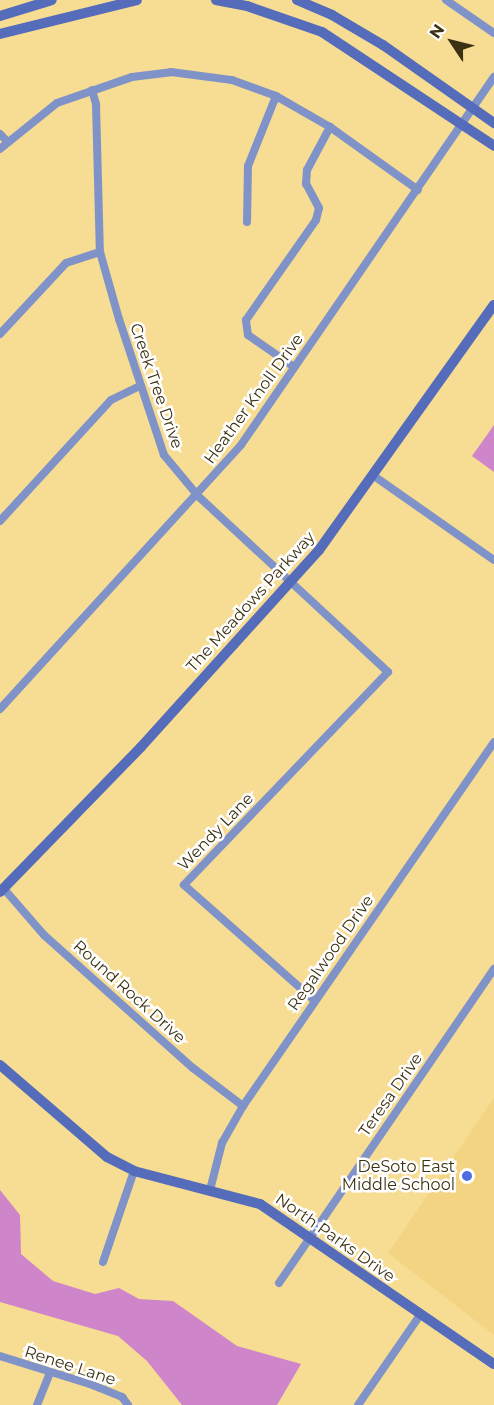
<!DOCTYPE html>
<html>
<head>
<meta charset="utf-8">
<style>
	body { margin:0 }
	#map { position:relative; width:494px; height:1405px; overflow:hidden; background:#f7dc93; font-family:Montserrat,sans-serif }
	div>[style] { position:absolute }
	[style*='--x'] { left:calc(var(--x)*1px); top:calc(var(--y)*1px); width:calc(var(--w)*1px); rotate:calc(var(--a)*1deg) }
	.built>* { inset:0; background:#f3d483 }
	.forest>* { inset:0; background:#ce85c9 }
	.street>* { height:8px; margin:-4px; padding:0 4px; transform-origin:4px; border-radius:4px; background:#8093c8 }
	.secondary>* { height:10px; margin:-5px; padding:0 5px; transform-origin:5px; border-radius:5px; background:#546cba }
	.dots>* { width:16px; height:16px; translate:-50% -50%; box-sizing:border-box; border:3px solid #fff; border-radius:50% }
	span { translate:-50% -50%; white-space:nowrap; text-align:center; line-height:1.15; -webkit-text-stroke:5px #fff; paint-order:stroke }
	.street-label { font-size:16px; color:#3c3213 }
	.poi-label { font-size:16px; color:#3c3213 }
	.right { translate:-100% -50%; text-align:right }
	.north { position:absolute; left:422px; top:12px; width:60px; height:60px; -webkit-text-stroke:4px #fff; paint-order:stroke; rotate:305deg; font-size:16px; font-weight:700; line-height:24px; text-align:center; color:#3c3213 }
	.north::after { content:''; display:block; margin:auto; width:21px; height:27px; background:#3c3213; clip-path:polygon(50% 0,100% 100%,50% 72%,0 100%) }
</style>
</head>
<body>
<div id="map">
	<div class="built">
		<i style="clip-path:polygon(494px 1098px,494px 1335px,388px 1253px)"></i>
	</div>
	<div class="forest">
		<i style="clip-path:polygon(494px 425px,494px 472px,472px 456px)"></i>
		<i style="clip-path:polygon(0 1190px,20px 1215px,21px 1254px,53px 1281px,95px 1294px,119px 1288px,139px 1299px,173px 1301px,237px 1346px,301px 1364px,277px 1405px,182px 1405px,147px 1361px,118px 1336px,0 1302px)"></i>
	</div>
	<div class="street">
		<i style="--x:446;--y:0;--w:58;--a:34.5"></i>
		<i style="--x:92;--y:90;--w:15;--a:74"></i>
		<i style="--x:96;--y:104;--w:148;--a:88.5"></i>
		<i style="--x:100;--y:252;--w:70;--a:74.2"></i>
		<i style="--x:119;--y:319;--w:143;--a:71.7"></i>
		<i style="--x:164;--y:455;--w:53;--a:50.3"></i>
		<i style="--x:198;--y:496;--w:259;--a:42.8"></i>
		<i style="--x:388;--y:672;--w:295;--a:133.8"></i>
		<i style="--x:184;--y:885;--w:175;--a:41.5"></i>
		<i style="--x:0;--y:134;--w:10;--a:45"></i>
		<i style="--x:0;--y:149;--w:73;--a:-38.9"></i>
		<i style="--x:57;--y:103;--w:79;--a:-19.1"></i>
		<i style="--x:132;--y:77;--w:39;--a:-7"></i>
		<i style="--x:171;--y:72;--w:62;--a:7.5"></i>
		<i style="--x:232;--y:80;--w:47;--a:20"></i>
		<i style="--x:276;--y:96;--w:62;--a:29.9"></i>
		<i style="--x:330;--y:127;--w:108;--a:35.6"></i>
		<i style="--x:247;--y:222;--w:56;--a:-89"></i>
		<i style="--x:248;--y:166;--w:75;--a:-68.2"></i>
		<i style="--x:0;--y:334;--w:97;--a:-47.1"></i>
		<i style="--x:66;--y:263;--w:36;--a:-18"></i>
		<i style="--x:294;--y:367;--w:56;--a:-145.2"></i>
		<i style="--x:248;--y:335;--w:15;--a:-98"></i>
		<i style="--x:246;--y:320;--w:122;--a:-55"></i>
		<i style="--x:316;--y:220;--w:12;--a:-76"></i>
		<i style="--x:319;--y:208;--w:27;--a:-118"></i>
		<i style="--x:306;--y:184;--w:14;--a:-86"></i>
		<i style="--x:307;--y:170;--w:49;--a:-61.9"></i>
		<i style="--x:374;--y:476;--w:146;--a:35"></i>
		<i style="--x:0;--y:521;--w:164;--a:-47.5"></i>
		<i style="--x:111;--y:400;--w:32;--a:-26"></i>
		<i style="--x:0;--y:709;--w:357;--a:-47.6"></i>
		<i style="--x:241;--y:445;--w:447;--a:-55.5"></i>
		<i style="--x:5;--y:890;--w:60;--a:49.1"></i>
		<i style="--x:44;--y:935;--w:200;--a:41.8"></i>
		<i style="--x:193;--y:1068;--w:63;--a:37.2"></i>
		<i style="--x:210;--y:1190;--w:49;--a:-75.7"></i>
		<i style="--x:222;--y:1143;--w:43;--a:-60.4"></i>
		<i style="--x:243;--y:1106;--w:442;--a:-55.4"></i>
		<i style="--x:103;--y:1262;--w:96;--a:-71.2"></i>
		<i style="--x:279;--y:1283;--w:381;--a:-55.6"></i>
		<i style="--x:0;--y:1356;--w:94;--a:17.3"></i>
		<i style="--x:90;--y:1384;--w:35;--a:22"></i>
		<i style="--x:122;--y:1397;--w:10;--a:53"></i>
		<i style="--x:37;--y:1405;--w:35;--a:-68"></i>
		<i style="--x:358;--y:1405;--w:109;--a:-55.4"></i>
	</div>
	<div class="secondary">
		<i style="--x:216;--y:0;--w:32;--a:11"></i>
		<i style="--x:247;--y:6;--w:79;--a:19.1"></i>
		<i style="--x:322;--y:32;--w:206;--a:33.5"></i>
		<i style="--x:297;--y:0;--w:38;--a:23"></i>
		<i style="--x:332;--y:15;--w:59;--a:30.5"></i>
		<i style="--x:383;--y:45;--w:136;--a:35.1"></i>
		<i style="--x:0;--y:16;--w:54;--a:-17.1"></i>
		<i style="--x:0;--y:34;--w:141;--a:-13.9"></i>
		<i style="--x:0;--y:892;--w:202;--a:-45.8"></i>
		<i style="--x:141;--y:747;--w:266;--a:-47.9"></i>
		<i style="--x:319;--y:550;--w:301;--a:-54.5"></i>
		<i style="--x:0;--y:1065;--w:141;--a:40.7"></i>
		<i style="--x:107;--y:1157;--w:30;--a:27"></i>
		<i style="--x:134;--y:1171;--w:130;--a:14.7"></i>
		<i style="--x:260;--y:1204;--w:283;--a:34.4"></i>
	</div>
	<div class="dots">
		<i style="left:467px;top:1176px;background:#506ce1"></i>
	</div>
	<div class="street-label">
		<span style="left:156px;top:386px;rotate:71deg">Creek Tree Drive</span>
		<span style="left:254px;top:399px;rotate:-54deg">Heather Knoll Drive</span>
		<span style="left:251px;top:602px;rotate:-48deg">The Meadows Parkway</span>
		<span style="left:216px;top:832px;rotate:-46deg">Wendy Lane</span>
		<span style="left:331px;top:953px;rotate:-55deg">Regalwood Drive</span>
		<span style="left:129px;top:992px;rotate:42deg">Round Rock Drive</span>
		<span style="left:391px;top:1095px;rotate:-55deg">Teresa Drive</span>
		<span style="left:335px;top:1238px;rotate:35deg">North Parks Drive</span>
		<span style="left:70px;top:1366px;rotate:18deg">Renee Lane</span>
	</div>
	<div class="poi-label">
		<span class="right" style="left:455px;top:1176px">DeSoto East<br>Middle School</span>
	</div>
	<div class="north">N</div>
</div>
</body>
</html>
